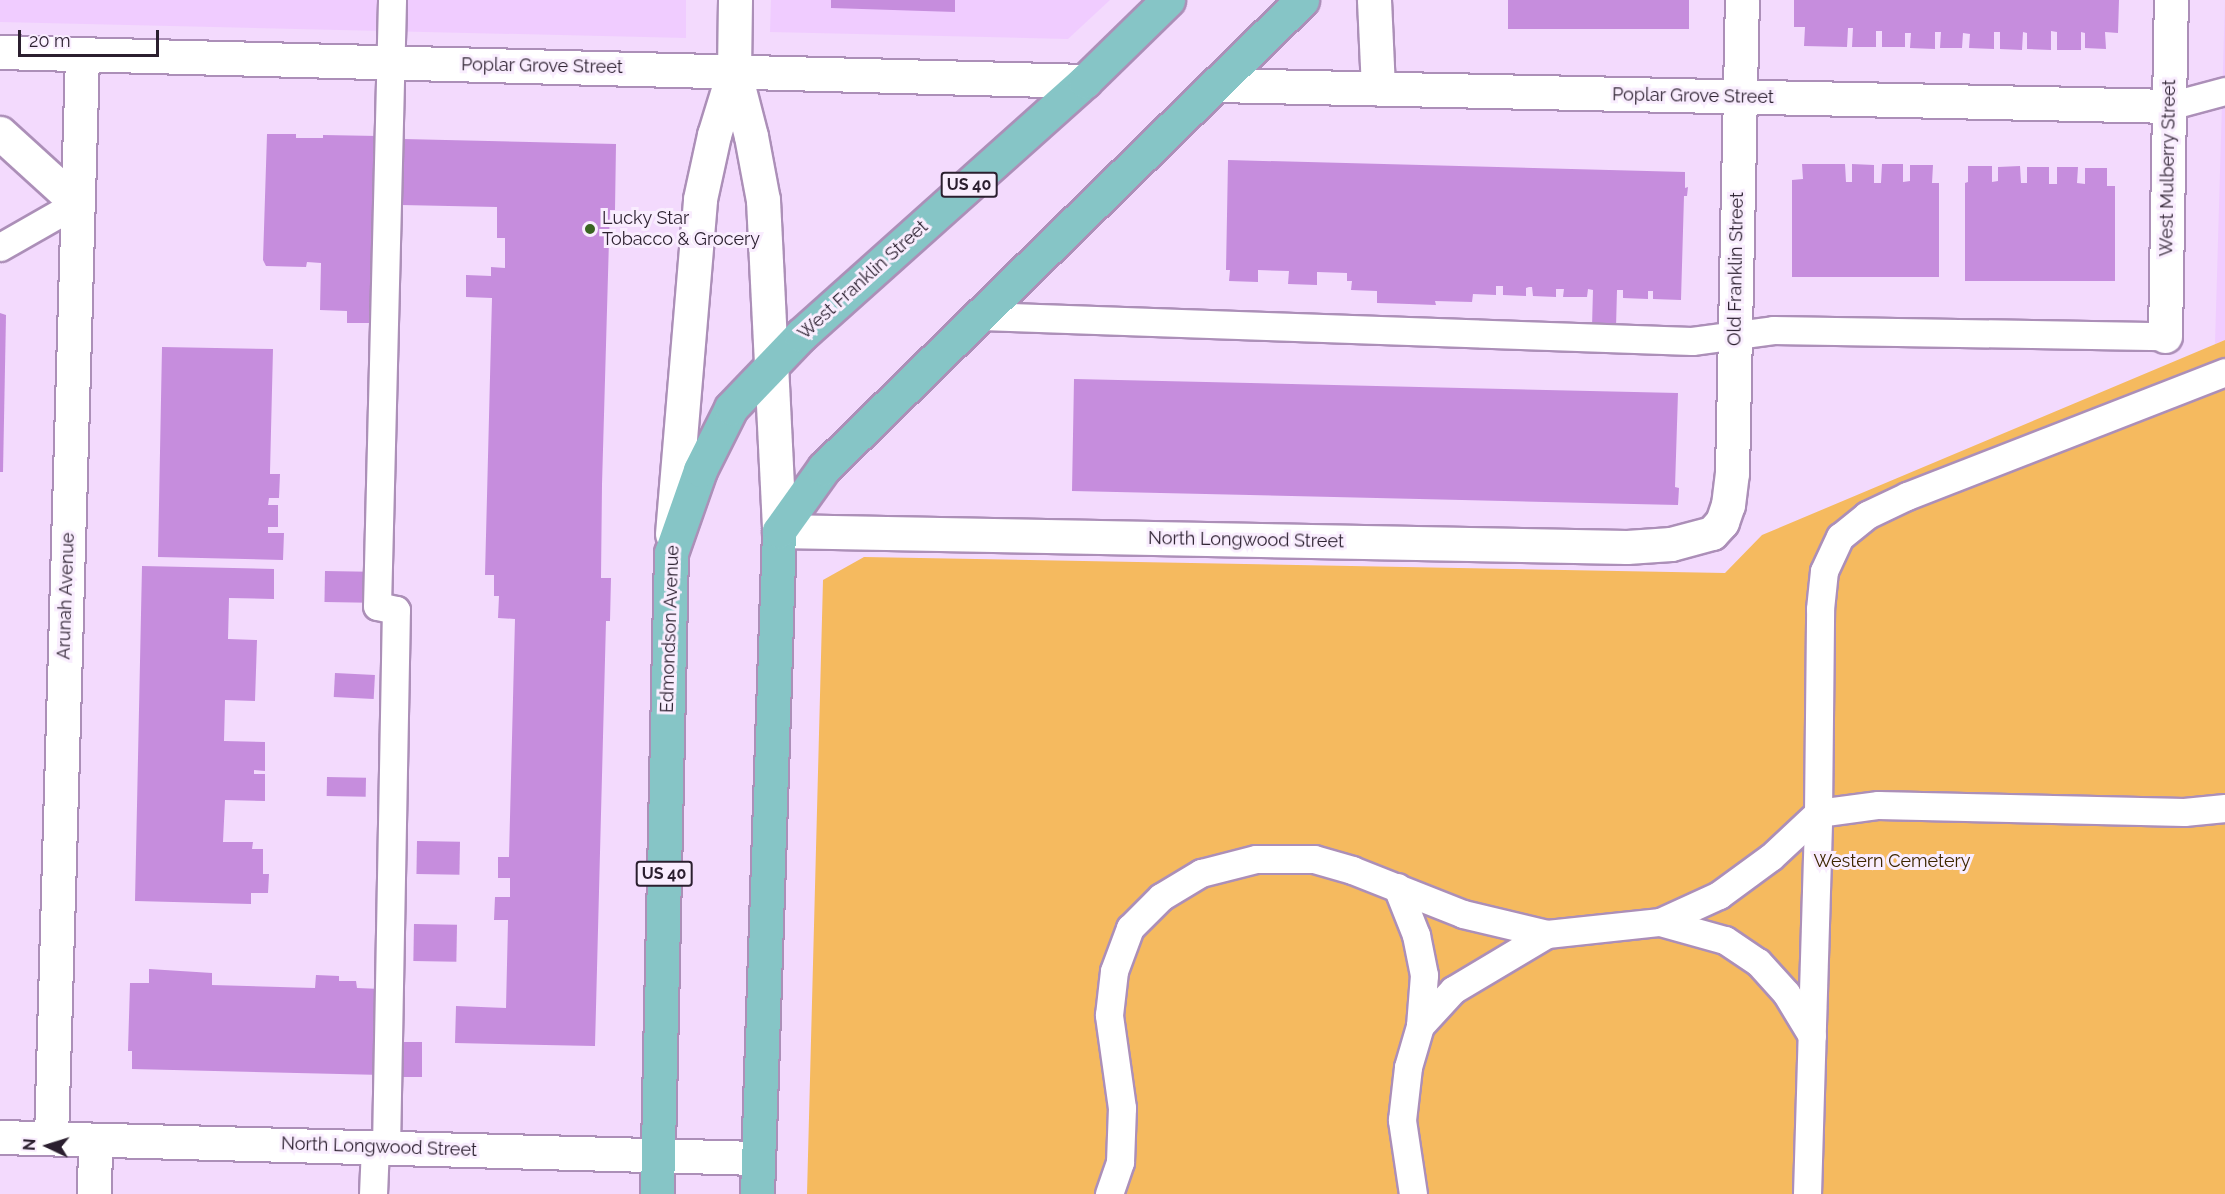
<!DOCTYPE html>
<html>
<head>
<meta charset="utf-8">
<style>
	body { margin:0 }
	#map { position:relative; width:2225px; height:1194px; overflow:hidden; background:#f3dafd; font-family:Raleway,sans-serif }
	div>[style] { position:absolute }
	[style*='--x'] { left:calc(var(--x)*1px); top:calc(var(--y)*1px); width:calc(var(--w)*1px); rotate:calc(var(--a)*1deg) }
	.built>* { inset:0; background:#f0ccff }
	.green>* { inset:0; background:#f5ba5f }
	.building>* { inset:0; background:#c68ddd; transform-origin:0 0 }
	.roads { filter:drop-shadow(2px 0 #ac8fb8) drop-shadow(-2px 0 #ac8fb8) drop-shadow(0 2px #ac8fb8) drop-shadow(0 -2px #ac8fb8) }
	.lane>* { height:27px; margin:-13.5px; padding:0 13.5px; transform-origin:13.5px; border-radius:13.5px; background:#fff }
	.street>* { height:33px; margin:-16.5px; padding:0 16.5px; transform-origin:16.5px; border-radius:16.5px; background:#fff }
	.secondary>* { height:33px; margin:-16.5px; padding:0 16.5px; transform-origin:16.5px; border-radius:16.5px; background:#fff }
	.primary>* { height:33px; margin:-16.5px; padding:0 16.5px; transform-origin:16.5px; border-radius:16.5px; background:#86c5c6 }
	.dots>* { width:16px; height:16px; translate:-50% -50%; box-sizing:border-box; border:3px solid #f9edfe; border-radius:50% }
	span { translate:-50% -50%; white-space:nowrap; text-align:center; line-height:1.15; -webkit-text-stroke:6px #f9edfe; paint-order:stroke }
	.shield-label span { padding:2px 4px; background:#f9edfe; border:2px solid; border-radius:4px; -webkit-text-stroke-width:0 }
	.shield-label { font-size:16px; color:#2b1f2f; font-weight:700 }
	.street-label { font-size:18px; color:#2b1f2f }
	.poi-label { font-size:18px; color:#2b1f2f }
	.left { translate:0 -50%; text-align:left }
	.park-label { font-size:18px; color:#3d2600 }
	.north { position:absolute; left:18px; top:1116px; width:60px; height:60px; -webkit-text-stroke:4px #f9edfe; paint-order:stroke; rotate:274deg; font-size:16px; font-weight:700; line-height:24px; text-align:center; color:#2b1f2f }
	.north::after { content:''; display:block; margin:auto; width:21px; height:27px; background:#2b1f2f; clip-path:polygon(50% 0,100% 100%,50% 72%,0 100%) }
	.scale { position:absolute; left:18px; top:30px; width:141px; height:27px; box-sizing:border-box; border:3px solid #2b1f2f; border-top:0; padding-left:8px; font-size:18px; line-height:21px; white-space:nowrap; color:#2b1f2f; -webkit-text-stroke:4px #f9edfe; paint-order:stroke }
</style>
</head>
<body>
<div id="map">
	<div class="built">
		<i style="clip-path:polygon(0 0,686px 0,686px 38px,0 22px)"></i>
		<i style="clip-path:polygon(771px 0,1110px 0,1068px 39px,770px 32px)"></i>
		<i style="clip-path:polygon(2225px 0,2225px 340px,2215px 344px)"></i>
	</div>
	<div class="green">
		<i style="clip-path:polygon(2225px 340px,2225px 1194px,807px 1194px,823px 580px,864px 557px,1725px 573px,1762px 535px)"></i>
	</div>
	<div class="building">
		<i style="clip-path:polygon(831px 0,955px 0,955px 12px,831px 8px)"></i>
		<i style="left:1508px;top:0;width:181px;height:29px"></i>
		<i style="clip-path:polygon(1794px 0,2119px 0,2118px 33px,2105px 32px,2106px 49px,2085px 48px,2085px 33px,2081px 32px,2081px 50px,2057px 50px,2057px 32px,2051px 31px,2051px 50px,2027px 49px,2027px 33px,2023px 32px,2022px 50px,2000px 49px,2000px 32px,1994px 32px,1994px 49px,1969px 48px,1970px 34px,1963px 33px,1962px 48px,1940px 48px,1941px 32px,1935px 32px,1935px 49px,1910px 48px,1911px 33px,1905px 33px,1905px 47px,1882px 47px,1882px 31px,1876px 31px,1876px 47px,1852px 47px,1853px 28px,1848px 28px,1847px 47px,1804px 46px,1805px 27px,1794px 27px)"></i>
		<i style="clip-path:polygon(267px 134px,296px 134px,296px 138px,323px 138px,323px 135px,378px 136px,375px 323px,347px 323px,347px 311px,320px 310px,321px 263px,307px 262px,306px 267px,266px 266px,263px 260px)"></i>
		<i style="clip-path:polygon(403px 139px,616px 144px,615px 210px,610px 210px,609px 240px,602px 485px,601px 578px,611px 578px,610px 621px,606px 621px,595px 1046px,455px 1043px,456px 1006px,506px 1008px,508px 920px,494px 920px,495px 897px,510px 897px,510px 878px,498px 878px,498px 857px,509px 857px,515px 619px,498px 618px,499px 596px,494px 596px,494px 575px,485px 575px,492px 298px,466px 297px,466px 275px,491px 276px,491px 267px,505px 268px,505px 238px,497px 238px,497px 207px,401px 205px)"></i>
		<i style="clip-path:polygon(1228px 160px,1685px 172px,1685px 188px,1688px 187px,1687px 196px,1684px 196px,1681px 300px,1653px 299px,1653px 291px,1648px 291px,1648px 299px,1623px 298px,1623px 290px,1617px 290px,1616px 328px,1592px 327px,1593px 290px,1588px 289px,1587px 297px,1563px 297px,1564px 289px,1556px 289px,1556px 297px,1533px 296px,1532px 287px,1529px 287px,1526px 288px,1526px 296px,1503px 295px,1503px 286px,1496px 286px,1496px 295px,1473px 294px,1472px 302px,1435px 301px,1436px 305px,1409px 304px,1377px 303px,1377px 291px,1351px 290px,1352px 281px,1347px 281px,1347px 273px,1317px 272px,1317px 285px,1288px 284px,1289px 271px,1258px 270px,1258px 282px,1229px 281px,1230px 270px,1226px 270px)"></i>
		<i style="clip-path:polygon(1802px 164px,1845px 164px,1846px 182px,1852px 182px,1852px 164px,1874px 165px,1874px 183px,1881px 183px,1882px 164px,1903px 164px,1903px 182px,1910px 181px,1910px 165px,1933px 165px,1932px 183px,1939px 183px,1939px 277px,1792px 277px,1792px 180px,1803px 179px)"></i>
		<i style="clip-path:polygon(1968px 166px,1992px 166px,1992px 182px,1998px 181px,1998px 167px,2020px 166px,2021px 183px,2027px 183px,2027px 167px,2049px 167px,2049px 184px,2057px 184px,2057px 167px,2078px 167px,2077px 183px,2085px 184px,2085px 168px,2107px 168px,2107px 186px,2115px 186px,2115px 281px,1965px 281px,1965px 183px,1968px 182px)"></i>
		<i style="clip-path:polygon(0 313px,6px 315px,3px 472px,0 472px)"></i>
		<i style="clip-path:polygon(162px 347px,273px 349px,270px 472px,270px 474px,280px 474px,279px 498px,269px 498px,268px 505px,278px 505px,278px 527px,268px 527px,268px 533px,284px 533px,283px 560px,158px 557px)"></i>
		<i style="clip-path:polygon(1074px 379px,1678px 393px,1675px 487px,1679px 488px,1678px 505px,1072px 491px)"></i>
		<i style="clip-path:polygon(142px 566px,274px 569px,274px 599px,229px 598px,228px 639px,257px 640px,255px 701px,225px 700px,224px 741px,265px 742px,265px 771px,254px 770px,254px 774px,265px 774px,265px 801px,225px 800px,223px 842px,253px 842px,252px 849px,263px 849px,263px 874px,269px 874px,268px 893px,251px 893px,251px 904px,135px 901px)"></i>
		<i style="left:325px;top:571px;width:44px;height:31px;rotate:1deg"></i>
		<i style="left:335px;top:673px;width:40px;height:24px;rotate:3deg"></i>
		<i style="left:327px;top:777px;width:39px;height:19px;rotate:1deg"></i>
		<i style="left:417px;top:841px;width:43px;height:33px;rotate:1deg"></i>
		<i style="left:414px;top:924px;width:43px;height:37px;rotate:1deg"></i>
		<i style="clip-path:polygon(149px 969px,212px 973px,212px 985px,315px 988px,316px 975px,339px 976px,339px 981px,356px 981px,357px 988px,381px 989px,383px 1075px,132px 1069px,132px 1051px,128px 1051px,130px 983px,149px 983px)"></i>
		<i style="left:403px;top:1042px;width:19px;height:35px"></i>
	</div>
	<div class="roads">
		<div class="lane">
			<i style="--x:2169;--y:106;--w:58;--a:-15"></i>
			<i style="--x:0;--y:247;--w:89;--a:-29.7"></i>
			<i style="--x:982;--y:316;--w:710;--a:2.02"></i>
			<i style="--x:1692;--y:341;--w:82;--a:-7.7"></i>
			<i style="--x:1773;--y:330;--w:392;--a:0.9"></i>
			<i style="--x:1397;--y:887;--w:52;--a:68.4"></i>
			<i style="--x:1416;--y:935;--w:41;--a:78.7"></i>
			<i style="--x:1424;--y:975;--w:51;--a:94.5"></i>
			<i style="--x:1660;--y:922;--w:67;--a:15.5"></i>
			<i style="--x:1725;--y:940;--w:40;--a:34"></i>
			<i style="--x:1758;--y:962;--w:42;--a:47.9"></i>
			<i style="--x:1786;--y:993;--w:50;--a:58.8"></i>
			<i style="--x:386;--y:1148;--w:538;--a:-88.94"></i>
			<i style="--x:396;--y:610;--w:19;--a:-168"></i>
			<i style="--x:377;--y:606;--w:606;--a:-88.58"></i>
			<i style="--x:373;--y:1194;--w:47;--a:-87.6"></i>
			<i style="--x:1109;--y:1194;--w:34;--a:-71"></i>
			<i style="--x:1120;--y:1162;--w:54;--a:-87.9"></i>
			<i style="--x:1122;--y:1108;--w:94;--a:-98"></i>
			<i style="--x:1109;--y:1015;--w:44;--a:-83.5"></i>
			<i style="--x:1114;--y:971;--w:46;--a:-69.6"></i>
			<i style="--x:1130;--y:928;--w:44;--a:-45"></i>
			<i style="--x:1161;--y:897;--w:47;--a:-31"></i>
			<i style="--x:1201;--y:873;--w:57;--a:-14.3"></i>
			<i style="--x:1256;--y:859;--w:58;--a:0"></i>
			<i style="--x:1314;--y:859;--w:40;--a:16"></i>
			<i style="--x:1352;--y:870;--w:119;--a:21.6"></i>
			<i style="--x:1463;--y:914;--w:86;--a:13.4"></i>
			<i style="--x:1413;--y:1194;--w:75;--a:-98.5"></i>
			<i style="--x:1402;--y:1120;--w:53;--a:-83.5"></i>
			<i style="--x:1408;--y:1067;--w:43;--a:-73.7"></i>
			<i style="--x:1420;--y:1026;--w:49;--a:-47.5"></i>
			<i style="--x:1453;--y:990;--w:109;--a:-30.8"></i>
			<i style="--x:1547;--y:934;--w:114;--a:-6.1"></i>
			<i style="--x:1660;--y:922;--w:65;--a:-24.6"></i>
			<i style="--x:1719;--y:895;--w:64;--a:-36.2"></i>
			<i style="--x:1771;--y:857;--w:64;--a:-43.1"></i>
			<i style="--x:1818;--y:813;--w:61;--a:-7.6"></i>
			<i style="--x:1878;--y:805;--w:306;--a:1.3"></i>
			<i style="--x:2184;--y:812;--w:41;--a:-5.6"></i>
			<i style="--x:1807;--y:1194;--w:381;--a:-88.3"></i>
			<i style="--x:1818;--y:813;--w:204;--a:-89.4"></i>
			<i style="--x:1820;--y:609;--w:38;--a:-84"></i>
			<i style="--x:1824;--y:571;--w:38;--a:-65"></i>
			<i style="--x:1840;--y:537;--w:35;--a:-39"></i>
			<i style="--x:1867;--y:515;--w:44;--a:-25.4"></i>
			<i style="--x:1907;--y:496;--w:341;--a:-21.3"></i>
		</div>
		<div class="street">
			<i style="--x:1374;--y:0;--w:88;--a:87.4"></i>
			<i style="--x:1217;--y:85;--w:952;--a:1.26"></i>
			<i style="--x:2165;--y:336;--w:336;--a:-89"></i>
			<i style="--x:779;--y:531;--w:848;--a:1.08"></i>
			<i style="--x:1627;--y:547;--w:44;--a:-3.9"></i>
			<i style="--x:1671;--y:544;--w:42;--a:-15"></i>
			<i style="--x:1712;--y:533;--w:15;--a:-48"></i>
			<i style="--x:1722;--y:522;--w:18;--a:-71"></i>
			<i style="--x:1728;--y:505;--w:32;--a:-83"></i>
			<i style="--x:1732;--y:473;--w:473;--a:-88.8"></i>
			<i style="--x:0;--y:1137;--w:757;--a:1.59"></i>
			<i style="--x:51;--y:1138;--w:1084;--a:-88.36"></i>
			<i style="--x:94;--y:1194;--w:54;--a:-88.9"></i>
		</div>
		<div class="secondary">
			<i style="--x:735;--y:0;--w:70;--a:90.8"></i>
			<i style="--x:734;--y:70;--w:68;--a:75.6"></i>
			<i style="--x:751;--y:136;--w:65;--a:79.4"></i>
			<i style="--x:763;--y:200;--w:331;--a:87.2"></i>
			<i style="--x:0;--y:52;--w:1085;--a:1.53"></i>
			<i style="--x:0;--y:133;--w:104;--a:42.3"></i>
			<i style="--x:672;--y:534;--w:336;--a:-85.2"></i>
			<i style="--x:700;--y:199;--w:66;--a:-77.7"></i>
			<i style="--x:714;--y:135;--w:68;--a:-72.9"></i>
		</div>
		<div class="primary">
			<i style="--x:657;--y:1194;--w:641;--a:-88.75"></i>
			<i style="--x:671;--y:553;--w:88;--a:-70.7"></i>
			<i style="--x:700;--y:470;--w:69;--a:-63.4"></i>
			<i style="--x:731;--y:408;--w:101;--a:-46.2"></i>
			<i style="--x:801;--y:335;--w:381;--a:-41.8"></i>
			<i style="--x:1085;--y:81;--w:116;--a:-44.3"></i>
			<i style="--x:757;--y:1194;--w:663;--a:-88.1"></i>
			<i style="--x:779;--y:531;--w:77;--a:-54.5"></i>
			<i style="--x:824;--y:468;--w:669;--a:-44.39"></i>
		</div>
	</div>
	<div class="dots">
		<i style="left:590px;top:229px;background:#396421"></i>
	</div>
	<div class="shield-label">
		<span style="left:969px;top:185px">US 40</span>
		<span style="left:664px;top:874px">US 40</span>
	</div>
	<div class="street-label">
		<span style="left:542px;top:66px;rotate:1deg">Poplar Grove Street</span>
		<span style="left:1693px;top:96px;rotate:1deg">Poplar Grove Street</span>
		<span style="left:2168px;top:168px;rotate:-89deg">West Mulberry Street</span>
		<span style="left:1736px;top:269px;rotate:-89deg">Old Franklin Street</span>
		<span style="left:863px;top:280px;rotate:-42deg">West Franklin Street</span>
		<span style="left:1246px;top:540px;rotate:1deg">North Longwood Street</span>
		<span style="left:66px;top:596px;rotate:-88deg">Arunah Avenue</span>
		<span style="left:670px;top:629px;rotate:-88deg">Edmondson Avenue</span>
		<span style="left:379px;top:1147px;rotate:2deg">North Longwood Street</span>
	</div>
	<div class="poi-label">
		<span class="left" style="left:602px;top:229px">Lucky Star<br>Tobacco &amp; Grocery</span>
	</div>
	<div class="park-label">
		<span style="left:1892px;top:861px">Western Cemetery</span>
	</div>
	<div class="north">N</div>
	<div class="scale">20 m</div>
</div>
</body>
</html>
